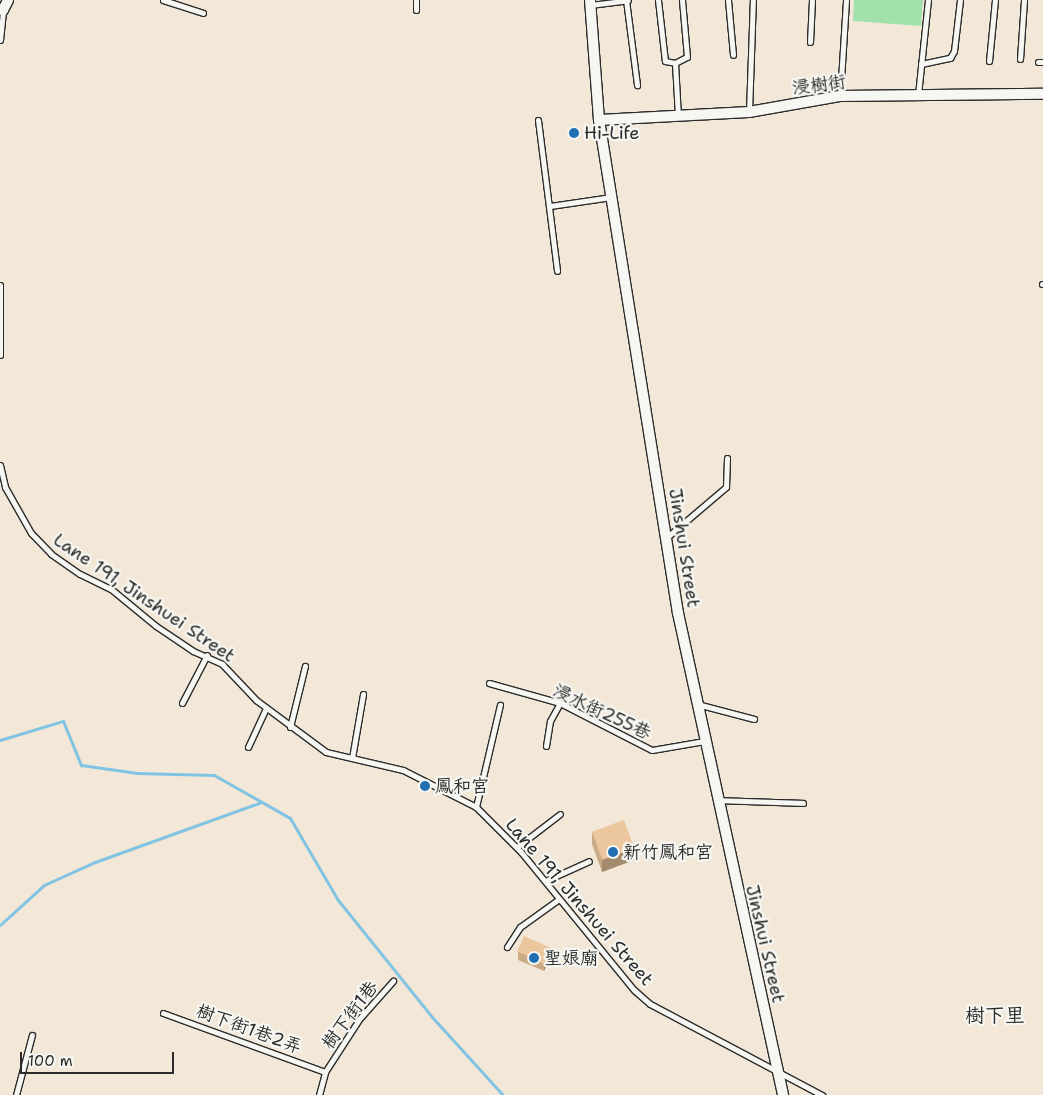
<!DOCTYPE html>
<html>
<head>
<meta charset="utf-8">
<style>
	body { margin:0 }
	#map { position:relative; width:1043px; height:1095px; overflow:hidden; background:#f3e8d8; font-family:"Shantell Sans","LXGW WenKai TC",sans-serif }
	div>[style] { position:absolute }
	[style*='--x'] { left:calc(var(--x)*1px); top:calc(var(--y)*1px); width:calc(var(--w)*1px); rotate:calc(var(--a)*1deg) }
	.green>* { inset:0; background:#a1e2ac }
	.stream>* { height:3px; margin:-1.5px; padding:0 1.5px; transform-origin:1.5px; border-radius:1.5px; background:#81c3e2 }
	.roads { filter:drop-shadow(1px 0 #2b2b2b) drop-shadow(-1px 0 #2b2b2b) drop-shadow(0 1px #2b2b2b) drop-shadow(0 -1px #2b2b2b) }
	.service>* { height:5px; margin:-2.5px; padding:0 2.5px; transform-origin:2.5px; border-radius:2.5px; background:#f6f6f2 }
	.minor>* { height:10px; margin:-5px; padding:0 5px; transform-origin:5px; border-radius:5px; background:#f6f6f2 }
	.wall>* { inset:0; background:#cbaa86 }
	.shaded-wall>* { inset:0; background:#a58b6d }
	.building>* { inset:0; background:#ecc69c; transform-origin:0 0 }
	.dots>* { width:14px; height:14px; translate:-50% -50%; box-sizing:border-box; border:2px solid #f6f6f2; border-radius:50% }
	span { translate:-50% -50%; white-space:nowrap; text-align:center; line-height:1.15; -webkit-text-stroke:4.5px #f6f6f2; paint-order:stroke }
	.street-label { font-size:18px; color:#2b2b2b }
	.poi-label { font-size:18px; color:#2b2b2b }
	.left { translate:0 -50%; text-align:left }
	.quarter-label { font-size:20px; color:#2b2b2b }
	.scale { position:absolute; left:20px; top:1052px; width:154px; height:22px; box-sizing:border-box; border:2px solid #2b2b2b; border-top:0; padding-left:6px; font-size:15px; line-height:18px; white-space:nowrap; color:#2b2b2b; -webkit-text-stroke:4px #f6f6f2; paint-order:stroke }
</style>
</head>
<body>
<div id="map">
	<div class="green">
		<i style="clip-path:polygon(854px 0,923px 0,921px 26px,853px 21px)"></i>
	</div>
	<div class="stream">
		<i style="--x:0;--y:740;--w:66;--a:-16.8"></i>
		<i style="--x:63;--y:721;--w:48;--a:67.8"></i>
		<i style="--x:81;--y:765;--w:57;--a:8.1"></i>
		<i style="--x:137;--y:773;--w:77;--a:1.5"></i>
		<i style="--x:214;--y:775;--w:87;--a:29.5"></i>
		<i style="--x:290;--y:818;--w:95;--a:59.7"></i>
		<i style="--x:338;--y:900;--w:150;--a:51.2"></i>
		<i style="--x:432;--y:1017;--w:105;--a:47.7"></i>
		<i style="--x:0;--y:925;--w:59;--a:-42.3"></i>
		<i style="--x:44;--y:885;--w:56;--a:-24.3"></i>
		<i style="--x:95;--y:862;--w:177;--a:-19.8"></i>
	</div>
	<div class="roads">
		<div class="service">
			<i style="--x:163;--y:0;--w:42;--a:18"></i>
			<i style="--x:626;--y:0;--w:86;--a:82.6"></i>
			<i style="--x:658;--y:0;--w:61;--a:83.5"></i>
			<i style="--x:665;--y:61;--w:10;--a:11"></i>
			<i style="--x:675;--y:63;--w:13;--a:-27"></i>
			<i style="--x:687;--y:57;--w:57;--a:-95"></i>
			<i style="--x:728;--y:0;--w:55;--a:84.8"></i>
			<i style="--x:590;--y:5;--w:38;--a:-7"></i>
			<i style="--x:416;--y:10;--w:10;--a:-90"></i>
			<i style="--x:0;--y:40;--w:30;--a:-84"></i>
			<i style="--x:810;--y:42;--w:42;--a:-87.3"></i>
			<i style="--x:1020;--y:59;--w:59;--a:-86.1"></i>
			<i style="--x:989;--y:61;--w:61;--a:-84.4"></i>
			<i style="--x:1038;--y:62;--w:5;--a:0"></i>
			<i style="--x:675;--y:63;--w:53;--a:86.8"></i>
			<i style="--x:921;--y:64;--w:30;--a:-12"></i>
			<i style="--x:950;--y:58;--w:8;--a:-60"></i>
			<i style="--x:954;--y:51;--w:51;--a:-83.3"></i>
			<i style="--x:918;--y:95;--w:96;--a:-84"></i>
			<i style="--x:840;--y:96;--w:96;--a:-86.4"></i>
			<i style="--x:749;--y:112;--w:112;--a:-88"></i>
			<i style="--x:538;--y:120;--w:152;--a:82.8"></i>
			<i style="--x:550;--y:206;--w:62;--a:-8.4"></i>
			<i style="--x:1042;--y:284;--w:1;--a:0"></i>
			<i style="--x:0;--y:285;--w:70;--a:90"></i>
			<i style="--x:0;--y:465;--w:23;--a:77"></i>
			<i style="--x:5;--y:487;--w:53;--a:60.5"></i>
			<i style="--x:31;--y:533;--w:29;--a:46"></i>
			<i style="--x:51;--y:554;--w:35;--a:35"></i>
			<i style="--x:80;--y:574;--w:34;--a:26"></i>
			<i style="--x:111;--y:589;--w:58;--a:39.4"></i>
			<i style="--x:156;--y:626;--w:45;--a:34"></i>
			<i style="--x:193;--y:651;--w:32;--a:24"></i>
			<i style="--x:222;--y:664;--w:50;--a:46.6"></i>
			<i style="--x:256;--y:700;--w:87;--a:36.6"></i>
			<i style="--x:326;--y:752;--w:79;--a:13.2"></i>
			<i style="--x:403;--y:770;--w:82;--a:26.9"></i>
			<i style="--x:476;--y:807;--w:64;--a:45"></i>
			<i style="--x:521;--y:852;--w:178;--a:50.7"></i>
			<i style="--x:634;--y:990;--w:21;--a:41"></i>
			<i style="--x:650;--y:1004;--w:195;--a:27.9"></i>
			<i style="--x:666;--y:538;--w:79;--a:-40.4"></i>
			<i style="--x:726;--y:487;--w:29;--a:-88"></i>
			<i style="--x:489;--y:683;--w:74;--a:15.7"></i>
			<i style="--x:560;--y:703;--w:103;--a:27.1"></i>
			<i style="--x:652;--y:750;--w:53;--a:-9.8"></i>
			<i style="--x:182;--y:703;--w:54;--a:-62.5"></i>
			<i style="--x:697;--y:704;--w:59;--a:14.7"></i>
			<i style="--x:290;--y:727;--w:63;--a:-76.2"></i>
			<i style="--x:546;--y:746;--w:25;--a:-81"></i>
			<i style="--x:550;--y:721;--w:21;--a:-61"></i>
			<i style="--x:248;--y:747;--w:43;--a:-65.2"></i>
			<i style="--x:352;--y:758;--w:65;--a:-80.2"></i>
			<i style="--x:717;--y:800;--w:86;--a:2"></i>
			<i style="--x:476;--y:807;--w:105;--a:-76.8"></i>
			<i style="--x:517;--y:847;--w:54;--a:-37.5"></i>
			<i style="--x:545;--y:881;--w:48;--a:-24.4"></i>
			<i style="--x:507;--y:947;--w:24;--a:-57"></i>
			<i style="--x:520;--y:927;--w:48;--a:-35.7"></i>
			<i style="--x:163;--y:1013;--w:172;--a:20"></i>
			<i style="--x:16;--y:1095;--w:62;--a:-75.1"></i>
			<i style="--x:319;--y:1095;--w:24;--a:-75"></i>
			<i style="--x:325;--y:1072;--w:64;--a:-57.1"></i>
			<i style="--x:360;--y:1018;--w:50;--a:-48.3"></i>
		</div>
		<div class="minor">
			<i style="--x:590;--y:0;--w:120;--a:85.7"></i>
			<i style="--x:599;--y:120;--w:499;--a:80.9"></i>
			<i style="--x:678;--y:613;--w:493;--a:77.7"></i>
			<i style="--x:0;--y:9;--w:3;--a:18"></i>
			<i style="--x:3;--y:10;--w:11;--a:-63"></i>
			<i style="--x:599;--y:120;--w:150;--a:-3.1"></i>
			<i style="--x:749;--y:112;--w:92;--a:-10"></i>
			<i style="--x:840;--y:96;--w:203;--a:-0.6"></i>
		</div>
	</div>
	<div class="wall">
		<i style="clip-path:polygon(592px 832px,634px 860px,602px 872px,592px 844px)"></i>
		<i style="clip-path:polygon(518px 952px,551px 956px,544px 971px,518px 960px)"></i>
	</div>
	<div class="shaded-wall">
		<i style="clip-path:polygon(634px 848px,634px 860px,602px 872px,602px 860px)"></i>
		<i style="clip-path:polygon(551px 948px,551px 956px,544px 971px,544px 963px)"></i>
	</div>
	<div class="building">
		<i style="left:624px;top:820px;width:30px;height:34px;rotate:70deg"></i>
		<i style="left:524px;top:936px;width:30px;height:17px;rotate:24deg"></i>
	</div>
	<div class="dots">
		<i style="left:574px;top:133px;background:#1f6fb2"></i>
		<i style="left:425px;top:786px;background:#1f6fb2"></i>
		<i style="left:613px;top:852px;background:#1f6fb2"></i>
		<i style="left:534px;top:958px;background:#1f6fb2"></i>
	</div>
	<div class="street-label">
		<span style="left:819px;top:85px;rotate:-8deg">浸樹街</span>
		<span style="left:684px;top:548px;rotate:81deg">Jinshui Street</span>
		<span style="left:144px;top:598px;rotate:34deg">Lane 191, Jinshuei Street</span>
		<span style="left:602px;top:712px;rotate:25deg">浸水街255巷</span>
		<span style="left:579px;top:902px;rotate:49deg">Lane 191, Jinshuei Street</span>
		<span style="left:765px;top:944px;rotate:77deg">Jinshui Street</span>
		<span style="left:350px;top:1015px;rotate:-53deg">樹下街1巷</span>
		<span style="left:249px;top:1029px;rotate:20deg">樹下街1巷2弄</span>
	</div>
	<div class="poi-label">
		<span class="left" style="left:584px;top:133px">Hi-Life</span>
		<span class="left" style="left:435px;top:786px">鳳和宮</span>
		<span class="left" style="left:623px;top:852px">新竹鳳和宮</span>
		<span class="left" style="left:544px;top:958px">聖娘廟</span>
	</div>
	<div class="quarter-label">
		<span style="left:995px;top:1015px">樹下里</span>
	</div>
	<div class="scale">100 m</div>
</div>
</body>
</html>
